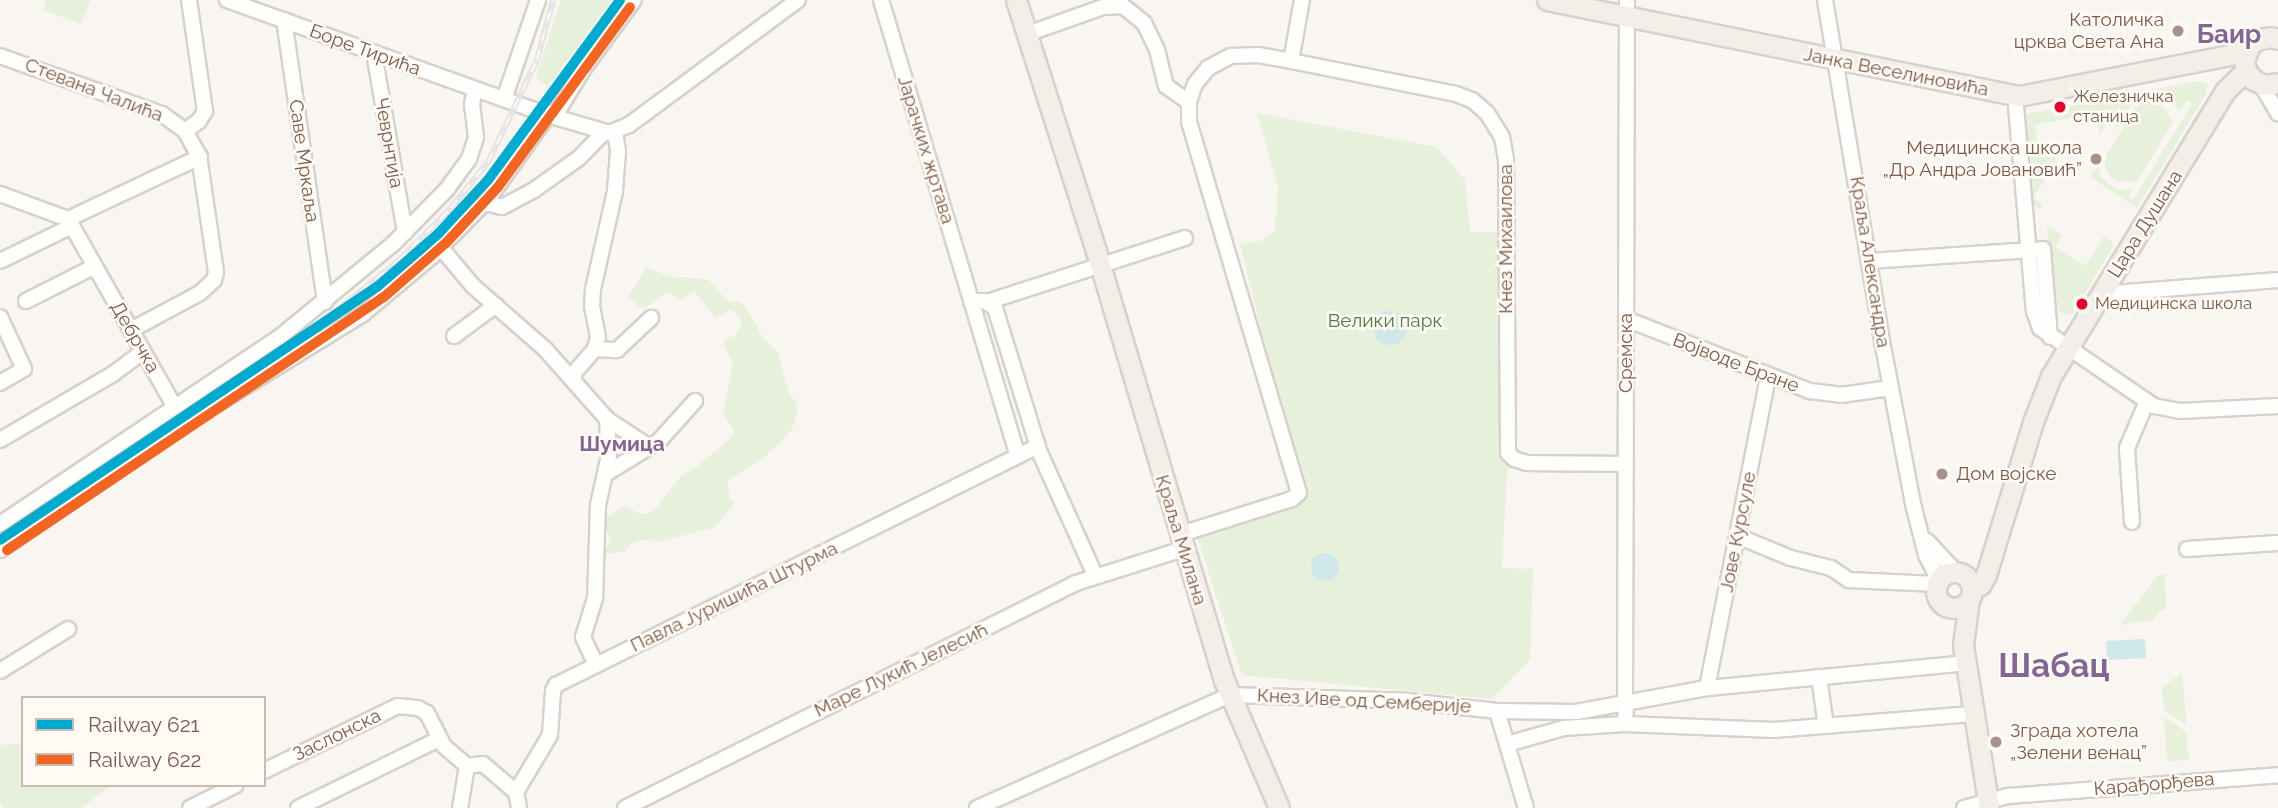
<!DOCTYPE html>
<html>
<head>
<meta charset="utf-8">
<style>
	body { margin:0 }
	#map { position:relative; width:2278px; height:808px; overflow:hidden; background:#f9f5f0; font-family:Raleway,sans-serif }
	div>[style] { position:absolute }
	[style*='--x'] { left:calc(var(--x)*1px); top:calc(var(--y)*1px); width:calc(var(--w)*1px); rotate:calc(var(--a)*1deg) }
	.green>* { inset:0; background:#e7f0db }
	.water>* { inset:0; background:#d0e8ea; transform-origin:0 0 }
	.round { border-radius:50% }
	.roads { filter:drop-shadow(2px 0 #d7d1cb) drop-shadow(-2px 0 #d7d1cb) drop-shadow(0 2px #d7d1cb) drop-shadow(0 -2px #d7d1cb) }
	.minor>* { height:14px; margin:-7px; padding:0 7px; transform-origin:7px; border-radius:7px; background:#fefefd }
	.major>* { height:19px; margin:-9.5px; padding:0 9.5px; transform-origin:9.5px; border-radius:9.5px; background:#f3eee8 }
	.major>.ring { margin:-9.5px; padding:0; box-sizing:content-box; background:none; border:19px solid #f3eee8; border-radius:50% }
	.rail>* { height:6px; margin-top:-3px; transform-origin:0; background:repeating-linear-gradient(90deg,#fffaf3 0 10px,#e6e3e7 0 20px); box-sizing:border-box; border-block:2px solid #e6e3e7 }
	.rail-1>* { height:10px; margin:-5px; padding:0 5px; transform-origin:5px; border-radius:5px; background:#00a9ce }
	.rail-2>* { height:10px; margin:-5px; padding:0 5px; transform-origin:5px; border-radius:5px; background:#f26522 }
	.dots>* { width:19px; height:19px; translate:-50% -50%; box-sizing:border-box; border:4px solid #fffaf3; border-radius:50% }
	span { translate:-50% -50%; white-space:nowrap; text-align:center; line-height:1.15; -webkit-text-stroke:5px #fffaf3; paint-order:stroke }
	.bus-label { font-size:17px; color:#7a5c4d }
	.left { translate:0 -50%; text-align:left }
	.poi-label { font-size:19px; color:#7a5c4d }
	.right { translate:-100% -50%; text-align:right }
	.street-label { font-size:19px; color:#7a5c4d }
	.park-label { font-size:19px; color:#537a41 }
	.neighbourhood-label { font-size:21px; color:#846695; font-weight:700 }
	.district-label { font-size:26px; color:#846695; font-weight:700 }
	.town-label { font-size:33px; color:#846695; font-weight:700 }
	.legend { position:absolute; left:21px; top:696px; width:245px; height:91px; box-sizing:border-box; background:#fffaf3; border:2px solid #cabbb1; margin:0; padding:9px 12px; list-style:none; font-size:21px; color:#7a5c4d }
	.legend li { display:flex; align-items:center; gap:14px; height:35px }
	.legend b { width:35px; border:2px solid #cabbb1 }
</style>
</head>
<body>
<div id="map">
	<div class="green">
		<i style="clip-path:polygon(46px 0,90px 0,81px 24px,43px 10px)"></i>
		<i style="clip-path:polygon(561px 0,612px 0,548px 86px,536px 77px)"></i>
		<i style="clip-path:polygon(2199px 81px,2207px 84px,2206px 94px,2137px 208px,2090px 177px,2098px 165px,2100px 175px,2110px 185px,2119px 190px,2133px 189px,2128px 197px,2133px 200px,2192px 104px,2187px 100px,2180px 111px,2164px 95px,2141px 96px,2135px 99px,2118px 127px,2108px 121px,2100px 135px,2097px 119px,2085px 122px,2083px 115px,2035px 125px,2040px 154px,2053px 151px,2056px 162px,2033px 198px,2043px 205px,2040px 209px,2031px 203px,2022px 115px)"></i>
		<i style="clip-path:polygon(2147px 100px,2161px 105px,2173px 122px,2137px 182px,2116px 181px,2109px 176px,2103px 161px,2138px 103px)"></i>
		<i style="clip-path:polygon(1257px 113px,1437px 147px,1465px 180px,1470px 232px,1505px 232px,1509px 434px,1502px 568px,1533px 569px,1530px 660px,1492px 699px,1242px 675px,1197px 537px,1303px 502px,1240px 244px,1260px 241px,1275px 230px,1278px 188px)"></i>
		<i style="clip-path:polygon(2047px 226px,2062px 235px,2055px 247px,2085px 266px,2104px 236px,2113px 242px,2113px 247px,2071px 316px,2053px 309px)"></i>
		<i style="clip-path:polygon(646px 267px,668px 276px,709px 280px,728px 302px,739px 302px,745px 306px,763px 338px,778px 353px,789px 394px,797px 403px,797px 415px,792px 429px,779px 444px,762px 459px,728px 480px,729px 498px,735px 503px,715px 527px,662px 541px,640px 540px,630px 544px,625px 551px,606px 554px,605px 549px,611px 542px,605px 527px,605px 518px,626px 505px,637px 513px,647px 514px,656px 508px,681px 476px,699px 465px,733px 436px,733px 429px,723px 413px,733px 363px,723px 344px,727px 338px,735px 336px,742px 324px,739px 316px,731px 309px,716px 319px,694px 291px,681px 300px,667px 292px,644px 309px,637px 306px,629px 296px)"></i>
		<i style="clip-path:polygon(2165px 574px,2166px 608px,2159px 611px,2153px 620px,2120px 625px,2158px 575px)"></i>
		<i style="clip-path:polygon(2182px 673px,2185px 707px,2186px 724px,2164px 710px,2162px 687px)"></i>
		<i style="clip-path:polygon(2164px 717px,2186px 732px,2189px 760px,2167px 761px)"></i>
		<i style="clip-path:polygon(23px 743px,23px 785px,112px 785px,81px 808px,3px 808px,0 801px,0 745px)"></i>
	</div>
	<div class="water">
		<i class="round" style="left:1373px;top:311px;width:34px;height:34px"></i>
		<i class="round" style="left:1311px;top:553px;width:28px;height:28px"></i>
		<i style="left:2145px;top:639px;width:19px;height:39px;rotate:87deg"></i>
	</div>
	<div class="roads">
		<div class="minor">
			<i style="--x:227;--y:0;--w:341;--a:19.7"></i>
			<i style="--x:548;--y:115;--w:64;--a:16.4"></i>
			<i style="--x:609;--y:133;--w:22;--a:-22"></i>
			<i style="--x:629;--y:125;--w:210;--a:-36.5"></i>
			<i style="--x:881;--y:0;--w:476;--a:73.3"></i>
			<i style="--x:1825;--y:0;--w:346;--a:80.5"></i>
			<i style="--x:1882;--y:341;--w:170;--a:79.2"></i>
			<i style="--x:1914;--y:508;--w:49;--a:75.7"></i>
			<i style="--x:1926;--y:555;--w:28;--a:63"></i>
			<i style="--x:284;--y:20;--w:285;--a:81.7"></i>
			<i style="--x:1027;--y:34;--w:81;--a:-19.6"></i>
			<i style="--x:1103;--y:7;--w:20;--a:-3"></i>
			<i style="--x:1123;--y:6;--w:27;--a:39"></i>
			<i style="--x:1144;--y:23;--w:30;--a:64"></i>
			<i style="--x:1157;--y:50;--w:37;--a:76"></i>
			<i style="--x:1166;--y:86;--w:28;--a:35"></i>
			<i style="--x:374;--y:53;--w:182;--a:80.2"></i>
			<i style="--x:0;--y:56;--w:172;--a:19.7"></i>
			<i style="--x:162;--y:114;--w:29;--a:36"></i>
			<i style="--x:1291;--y:61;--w:62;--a:-79.8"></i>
			<i style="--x:2261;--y:84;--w:34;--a:60"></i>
			<i style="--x:2015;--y:95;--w:217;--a:85"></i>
			<i style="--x:2034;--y:311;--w:18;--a:71"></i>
			<i style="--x:2040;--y:328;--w:138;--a:34.4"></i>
			<i style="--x:2154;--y:406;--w:26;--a:11"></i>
			<i style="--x:2180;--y:411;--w:98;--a:-2.9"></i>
			<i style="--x:504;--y:99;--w:105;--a:-71"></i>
			<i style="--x:0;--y:194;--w:72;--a:20.2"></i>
			<i style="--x:485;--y:203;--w:17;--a:13"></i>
			<i style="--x:502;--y:207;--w:36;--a:-28"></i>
			<i style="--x:534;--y:190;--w:55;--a:-35.4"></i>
			<i style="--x:579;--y:158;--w:35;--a:-46"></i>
			<i style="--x:72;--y:226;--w:208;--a:60.4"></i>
			<i style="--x:441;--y:248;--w:50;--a:49.9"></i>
			<i style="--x:473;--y:286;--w:96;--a:41.2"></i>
			<i style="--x:545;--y:349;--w:94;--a:48.5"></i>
			<i style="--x:607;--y:419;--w:36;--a:87"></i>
			<i style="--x:609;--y:455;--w:51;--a:102.4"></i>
			<i style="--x:598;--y:505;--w:93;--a:91.8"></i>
			<i style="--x:595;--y:598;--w:41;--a:107.1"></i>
			<i style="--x:583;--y:637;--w:31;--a:65"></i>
			<i style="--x:0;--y:261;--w:80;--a:-25.9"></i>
			<i style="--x:72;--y:226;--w:8;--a:-120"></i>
			<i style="--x:68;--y:219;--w:146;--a:-25.2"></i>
			<i style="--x:1869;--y:261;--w:174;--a:-3.9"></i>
			<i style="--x:2043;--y:249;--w:88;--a:85.5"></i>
			<i style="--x:2101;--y:294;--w:178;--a:-4.5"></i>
			<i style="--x:26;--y:301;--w:77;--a:-26.9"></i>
			<i style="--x:971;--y:301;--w:13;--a:0"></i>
			<i style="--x:984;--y:301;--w:13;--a:32"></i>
			<i style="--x:995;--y:308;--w:152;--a:72.8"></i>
			<i style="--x:1040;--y:453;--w:134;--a:65.7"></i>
			<i style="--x:987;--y:302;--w:208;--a:-17.9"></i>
			<i style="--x:0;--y:317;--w:57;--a:65.2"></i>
			<i style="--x:24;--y:369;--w:28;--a:150"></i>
			<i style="--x:1626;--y:319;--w:198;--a:21.4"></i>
			<i style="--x:1810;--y:391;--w:31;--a:7"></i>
			<i style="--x:1841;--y:395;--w:50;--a:-8"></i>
			<i style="--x:131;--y:330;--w:78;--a:-28.2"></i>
			<i style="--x:200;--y:293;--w:19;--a:-43"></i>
			<i style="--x:214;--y:280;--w:8;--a:-76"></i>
			<i style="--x:216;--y:272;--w:117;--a:-98.3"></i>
			<i style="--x:199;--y:156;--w:29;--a:-119"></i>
			<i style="--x:185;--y:131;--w:17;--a:-36"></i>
			<i style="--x:199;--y:121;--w:12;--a:-59"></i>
			<i style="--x:205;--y:111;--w:112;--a:-98.2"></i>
			<i style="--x:454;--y:336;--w:52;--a:-36.4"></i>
			<i style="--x:595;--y:349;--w:22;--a:3"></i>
			<i style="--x:617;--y:350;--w:47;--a:-43.3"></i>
			<i style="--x:574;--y:381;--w:8;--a:-90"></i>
			<i style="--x:574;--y:373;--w:32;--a:-49"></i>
			<i style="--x:595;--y:349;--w:12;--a:-76"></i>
			<i style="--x:598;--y:337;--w:31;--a:-101"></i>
			<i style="--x:592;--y:307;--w:18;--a:-87"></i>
			<i style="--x:593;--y:289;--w:100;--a:-77.3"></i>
			<i style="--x:615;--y:191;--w:40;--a:-85.7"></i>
			<i style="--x:618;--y:151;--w:19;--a:-99"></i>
			<i style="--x:607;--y:419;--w:49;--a:33.4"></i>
			<i style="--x:0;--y:440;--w:131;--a:-30.3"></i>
			<i style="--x:113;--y:374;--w:38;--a:-37"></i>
			<i style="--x:607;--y:473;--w:61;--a:-31.6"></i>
			<i style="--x:659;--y:441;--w:54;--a:-48"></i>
			<i style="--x:2132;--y:522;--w:74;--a:-93.9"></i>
			<i style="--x:2127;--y:448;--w:51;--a:-66.9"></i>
			<i style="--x:0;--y:524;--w:338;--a:-33.8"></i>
			<i style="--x:281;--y:336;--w:145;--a:-39.4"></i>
			<i style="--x:393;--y:244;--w:77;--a:-45.5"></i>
			<i style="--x:447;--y:189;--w:37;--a:-54"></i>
			<i style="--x:469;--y:159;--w:23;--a:-72"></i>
			<i style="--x:476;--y:137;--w:33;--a:-97"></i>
			<i style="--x:472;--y:104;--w:15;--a:-79"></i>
			<i style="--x:1178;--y:535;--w:120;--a:-17.5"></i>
			<i style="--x:1292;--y:499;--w:9;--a:-41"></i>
			<i style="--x:1299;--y:493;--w:387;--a:-106.5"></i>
			<i style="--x:1189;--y:122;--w:20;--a:-90"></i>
			<i style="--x:1189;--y:102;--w:19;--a:-72"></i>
			<i style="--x:1195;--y:84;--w:21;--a:-51"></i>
			<i style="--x:1208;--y:68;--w:26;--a:-28"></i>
			<i style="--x:1231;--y:56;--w:27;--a:-2"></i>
			<i style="--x:1258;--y:55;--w:34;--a:10"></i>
			<i style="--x:1291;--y:61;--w:168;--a:11.3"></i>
			<i style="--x:1456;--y:94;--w:17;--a:21"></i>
			<i style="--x:1472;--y:100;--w:20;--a:41"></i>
			<i style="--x:1487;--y:113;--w:28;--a:58"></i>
			<i style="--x:1502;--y:137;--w:23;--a:80"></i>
			<i style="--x:1506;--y:160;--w:293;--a:89.6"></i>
			<i style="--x:1508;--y:453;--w:8;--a:45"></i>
			<i style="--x:1514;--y:459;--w:14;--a:17"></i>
			<i style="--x:1527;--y:463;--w:99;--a:0.6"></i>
			<i style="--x:1737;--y:536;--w:58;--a:22.2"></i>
			<i style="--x:1791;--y:558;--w:41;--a:14"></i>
			<i style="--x:1831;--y:568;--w:22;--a:34"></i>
			<i style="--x:1849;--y:580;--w:88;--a:2.6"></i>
			<i style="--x:1927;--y:541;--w:42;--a:46.9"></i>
			<i style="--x:2187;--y:549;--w:91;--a:-3.8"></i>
			<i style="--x:0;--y:550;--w:235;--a:-34.2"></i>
			<i style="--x:194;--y:418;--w:198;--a:-31.6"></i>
			<i style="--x:363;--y:314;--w:90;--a:-40"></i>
			<i style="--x:432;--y:256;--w:81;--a:-45.5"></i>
			<i style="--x:489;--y:198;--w:102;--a:-54.6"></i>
			<i style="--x:548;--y:115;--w:13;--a:-29"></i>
			<i style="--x:559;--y:109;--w:48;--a:-58.6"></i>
			<i style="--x:584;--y:68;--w:84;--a:-53.7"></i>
			<i style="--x:0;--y:671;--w:80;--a:-31.7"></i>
			<i style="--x:1819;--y:677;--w:49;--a:81.9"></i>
			<i style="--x:1707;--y:688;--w:318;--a:-78.9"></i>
			<i style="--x:1625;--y:705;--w:705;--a:-89.84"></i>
			<i style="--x:1626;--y:705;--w:19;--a:93"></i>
			<i style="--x:1625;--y:724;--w:149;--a:2.3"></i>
			<i style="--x:1774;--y:730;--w:202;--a:-4.6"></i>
			<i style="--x:1497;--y:711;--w:101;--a:73.4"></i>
			<i style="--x:1507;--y:744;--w:59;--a:-15.7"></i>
			<i style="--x:1564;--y:728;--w:61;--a:-3.8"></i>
			<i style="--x:467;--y:766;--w:16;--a:-7"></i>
			<i style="--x:483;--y:764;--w:43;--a:40.3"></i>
			<i style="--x:264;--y:771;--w:149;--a:-25.9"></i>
			<i style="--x:398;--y:706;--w:20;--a:6"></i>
			<i style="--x:418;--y:708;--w:10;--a:29"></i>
			<i style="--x:427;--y:713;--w:37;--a:63"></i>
			<i style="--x:444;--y:746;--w:30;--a:41"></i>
			<i style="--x:516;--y:792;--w:66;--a:-59.2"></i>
			<i style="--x:550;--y:735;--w:44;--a:-86.1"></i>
			<i style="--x:553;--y:691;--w:7;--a:-63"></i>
			<i style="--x:556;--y:685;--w:538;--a:-26.37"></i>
			<i style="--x:516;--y:792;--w:16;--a:79"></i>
			<i style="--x:190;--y:808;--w:51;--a:-26.6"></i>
			<i style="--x:298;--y:808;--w:157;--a:-26.1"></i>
			<i style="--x:460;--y:808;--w:43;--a:-80.5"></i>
			<i style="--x:625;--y:808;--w:504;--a:-26.51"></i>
			<i style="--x:1076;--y:583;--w:112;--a:-17.6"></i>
			<i style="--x:977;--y:808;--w:277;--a:-24.1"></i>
			<i style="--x:1230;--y:695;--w:177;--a:1.9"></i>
			<i style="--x:1407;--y:701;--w:91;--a:6.3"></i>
			<i style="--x:1497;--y:711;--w:79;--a:0.7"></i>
			<i style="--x:1576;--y:712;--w:133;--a:-10.4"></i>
			<i style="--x:1707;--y:688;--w:260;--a:-5.5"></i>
			<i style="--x:1964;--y:808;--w:46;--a:-15.3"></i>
			<i style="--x:2008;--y:796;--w:271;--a:-4.4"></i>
		</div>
		<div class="major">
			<i style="--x:1016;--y:0;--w:263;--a:72.3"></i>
			<i style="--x:1096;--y:251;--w:448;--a:73.4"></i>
			<i style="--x:1224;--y:680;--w:139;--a:66.7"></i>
			<i style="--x:1547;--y:0;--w:482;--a:11.5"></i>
			<i style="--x:2019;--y:96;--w:231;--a:-11"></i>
			<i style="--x:2278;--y:39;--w:8;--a:-166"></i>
			<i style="--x:2270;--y:37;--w:14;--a:168"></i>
			<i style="--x:2256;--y:40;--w:8;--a:140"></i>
			<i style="--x:2250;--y:45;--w:15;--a:113"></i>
			<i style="--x:2244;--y:59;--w:11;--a:80"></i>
			<i style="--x:2246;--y:70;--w:11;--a:56"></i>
			<i style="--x:2252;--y:79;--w:13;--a:27"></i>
			<i style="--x:2264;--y:85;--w:14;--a:-8"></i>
			<i class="ring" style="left:1936px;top:572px;width:17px;height:17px"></i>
			<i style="--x:1972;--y:588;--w:9;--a:-21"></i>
			<i style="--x:1980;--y:585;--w:12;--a:-59"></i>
			<i style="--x:1986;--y:575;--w:160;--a:-72.9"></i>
			<i style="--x:2033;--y:422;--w:49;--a:-68.6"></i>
			<i style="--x:2051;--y:376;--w:334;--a:-58.6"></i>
			<i style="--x:2225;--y:91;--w:30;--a:-45"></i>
			<i style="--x:1969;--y:600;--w:45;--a:97.6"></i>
			<i style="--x:1963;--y:645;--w:165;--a:80.9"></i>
		</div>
	</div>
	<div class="rail">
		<i style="--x:299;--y:341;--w:127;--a:-38.9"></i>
		<i style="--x:398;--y:261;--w:75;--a:-45"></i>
		<i style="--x:451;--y:208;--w:59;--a:-51.2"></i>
		<i style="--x:488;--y:162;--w:113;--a:-64.3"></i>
		<i style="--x:537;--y:60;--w:62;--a:-75.1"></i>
	</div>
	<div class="rail-1">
		<i style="--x:0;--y:540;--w:454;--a:-33.9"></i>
		<i style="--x:377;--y:287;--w:81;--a:-41"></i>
		<i style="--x:438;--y:234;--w:74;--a:-47.2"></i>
		<i style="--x:488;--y:180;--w:223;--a:-53.7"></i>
	</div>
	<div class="rail-2">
		<i style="--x:7;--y:550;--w:454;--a:-33.9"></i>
		<i style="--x:384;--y:297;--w:82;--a:-41.1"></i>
		<i style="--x:446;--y:243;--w:76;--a:-47.1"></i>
		<i style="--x:498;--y:187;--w:223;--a:-53.7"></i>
	</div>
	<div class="dots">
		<i style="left:2178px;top:31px;background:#a69286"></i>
		<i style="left:2060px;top:107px;background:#e4002b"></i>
		<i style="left:2096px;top:159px;background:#a69286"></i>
		<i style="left:2082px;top:304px;background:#e4002b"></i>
		<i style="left:1942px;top:474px;background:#a69286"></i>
		<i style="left:1996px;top:742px;background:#a69286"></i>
	</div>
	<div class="bus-label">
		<span class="left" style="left:2073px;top:107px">Железничка<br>станица</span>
		<span class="left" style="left:2095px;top:304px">Медицинска школа</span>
	</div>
	<div class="poi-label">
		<span class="right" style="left:2164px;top:31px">Католичка<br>црква Света Ана</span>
		<span class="right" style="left:2082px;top:159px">Медицинска школа<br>„Др Андра Јовановић”</span>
		<span class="left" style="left:1956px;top:474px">Дом војске</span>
		<span class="left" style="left:2010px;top:742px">Зграда хотела<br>„Зелени венац”</span>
	</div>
	<div class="street-label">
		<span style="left:365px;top:50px;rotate:20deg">Боре Тирића</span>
		<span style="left:1896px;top:72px;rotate:11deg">Јанка Веселиновића</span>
		<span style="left:94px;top:90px;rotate:21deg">Стевана Чалића</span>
		<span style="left:389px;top:143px;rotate:80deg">Чеврнтија</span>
		<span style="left:926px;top:150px;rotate:73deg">Јарачких жртава</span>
		<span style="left:304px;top:161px;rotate:82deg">Саве Мркаља</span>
		<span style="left:2145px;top:224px;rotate:-58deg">Цара Душана</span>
		<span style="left:1506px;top:239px;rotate:-90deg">Кнез Михаилова</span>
		<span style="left:1870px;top:262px;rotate:81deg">Краља Александра</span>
		<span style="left:135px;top:337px;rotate:60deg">Дебрчка</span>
		<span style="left:1626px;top:353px;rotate:-90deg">Сремска</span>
		<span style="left:1736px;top:363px;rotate:21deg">Војводе Бране</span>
		<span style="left:1738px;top:532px;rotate:-79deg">Јове Курсуле</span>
		<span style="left:1181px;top:540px;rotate:73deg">Краља Милана</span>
		<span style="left:734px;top:597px;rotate:-26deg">Павла Јуришића Штурма</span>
		<span style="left:901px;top:670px;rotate:-26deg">Маре Лукић Јелесић</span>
		<span style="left:1364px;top:701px;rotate:3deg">Кнез Иве од Семберије</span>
		<span style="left:337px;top:735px;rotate:-26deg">Заслонска</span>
		<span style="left:2154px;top:784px;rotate:-5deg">Карађорђева</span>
	</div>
	<div class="park-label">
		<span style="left:1385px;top:321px">Велики парк</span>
	</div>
	<div class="neighbourhood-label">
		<span style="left:622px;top:444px">Шумица</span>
	</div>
	<div class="district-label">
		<span style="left:2229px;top:35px">Баир</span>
	</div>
	<div class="town-label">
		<span style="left:2054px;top:666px">Шабац</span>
	</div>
	<ul class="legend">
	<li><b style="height:9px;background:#00a9ce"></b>Railway 621</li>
	<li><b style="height:9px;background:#f26522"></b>Railway 622</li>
	</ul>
</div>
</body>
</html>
